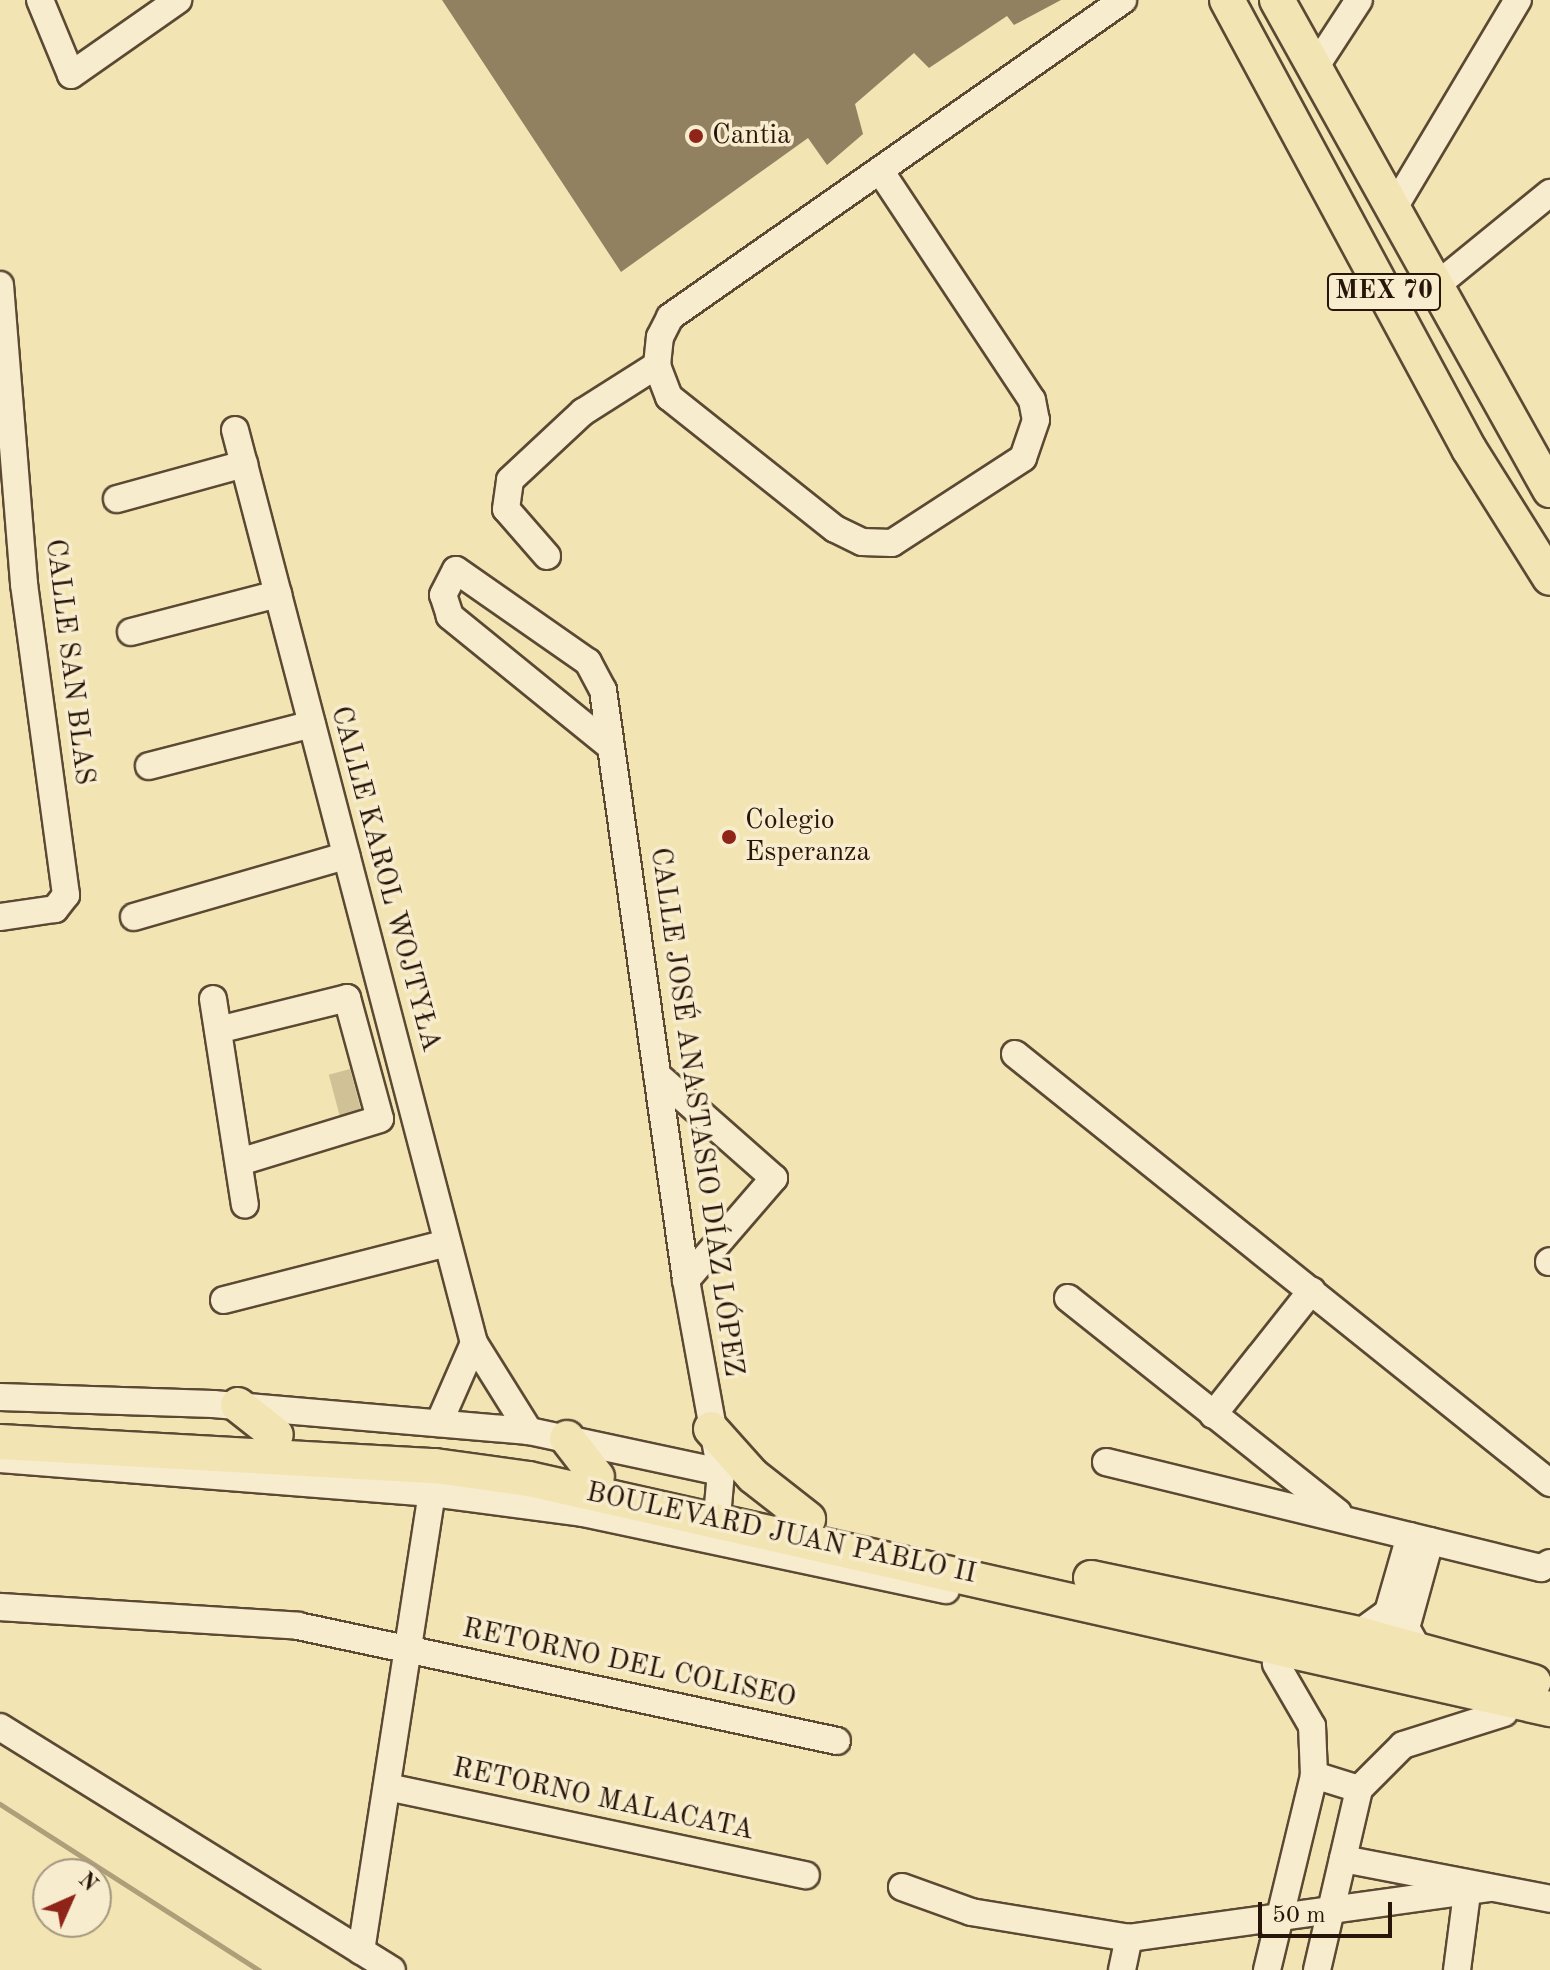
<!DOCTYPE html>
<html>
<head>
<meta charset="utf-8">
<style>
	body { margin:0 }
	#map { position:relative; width:1550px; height:1970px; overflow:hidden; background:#f3e4b3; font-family:"Old Standard TT",serif }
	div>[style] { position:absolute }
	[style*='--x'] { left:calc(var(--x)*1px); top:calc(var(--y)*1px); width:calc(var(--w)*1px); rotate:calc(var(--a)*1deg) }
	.green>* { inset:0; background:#d0c196; transform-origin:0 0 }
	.stream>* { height:5px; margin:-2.5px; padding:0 2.5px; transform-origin:2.5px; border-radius:2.5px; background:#ae9e79 }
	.building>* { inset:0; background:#928161 }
	.roads { filter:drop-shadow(2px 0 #5b4934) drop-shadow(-2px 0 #5b4934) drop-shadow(0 2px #5b4934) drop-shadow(0 -2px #5b4934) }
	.minor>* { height:26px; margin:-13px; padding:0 13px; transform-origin:13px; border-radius:13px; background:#f7edce }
	.major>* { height:34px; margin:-17px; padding:0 17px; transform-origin:17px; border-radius:17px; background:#f3e4b3 }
	.dots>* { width:22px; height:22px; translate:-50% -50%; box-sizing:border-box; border:4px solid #f7edce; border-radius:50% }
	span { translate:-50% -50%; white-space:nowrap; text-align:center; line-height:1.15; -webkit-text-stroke:7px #f7edce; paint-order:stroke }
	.shield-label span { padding:2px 6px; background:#f7edce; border:2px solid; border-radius:6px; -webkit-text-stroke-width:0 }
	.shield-label { font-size:26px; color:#281509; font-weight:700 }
	.poi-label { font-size:28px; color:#281509 }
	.left { translate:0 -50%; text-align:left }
	.street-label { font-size:28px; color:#281509 }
	.north { position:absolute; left:32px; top:1858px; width:80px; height:80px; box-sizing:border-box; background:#f7edce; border:2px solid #a4977f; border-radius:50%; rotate:45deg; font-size:22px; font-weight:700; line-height:32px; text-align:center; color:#281509 }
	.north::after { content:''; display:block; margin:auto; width:28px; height:36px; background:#8f2418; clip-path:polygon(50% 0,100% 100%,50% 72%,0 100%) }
	.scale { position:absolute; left:1258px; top:1902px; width:134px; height:36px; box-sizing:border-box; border:4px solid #281509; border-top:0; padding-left:10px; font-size:24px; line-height:28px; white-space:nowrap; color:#281509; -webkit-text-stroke:6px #f7edce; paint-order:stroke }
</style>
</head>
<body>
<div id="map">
	<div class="green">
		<i style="left:350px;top:1069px;width:46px;height:22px;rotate:75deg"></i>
	</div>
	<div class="stream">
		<i style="--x:0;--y:1804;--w:308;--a:32.7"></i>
	</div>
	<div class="building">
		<i style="clip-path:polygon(442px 0,1061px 0,1014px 25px,1007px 16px,929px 68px,914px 53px,855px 104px,863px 134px,827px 165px,808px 138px,621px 272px)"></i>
	</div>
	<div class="roads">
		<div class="minor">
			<i style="--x:40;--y:0;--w:81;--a:67.5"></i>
			<i style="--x:71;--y:75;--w:131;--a:-35"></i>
			<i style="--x:1314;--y:69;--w:82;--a:-56.9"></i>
			<i style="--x:881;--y:172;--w:273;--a:56.5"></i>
			<i style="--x:1032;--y:400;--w:20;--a:79"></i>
			<i style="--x:1036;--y:420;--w:40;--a:108.9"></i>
			<i style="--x:1023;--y:458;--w:156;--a:147"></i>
			<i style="--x:892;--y:543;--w:30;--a:-178"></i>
			<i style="--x:862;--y:542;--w:30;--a:-154"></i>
			<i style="--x:835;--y:529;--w:212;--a:-141.5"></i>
			<i style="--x:669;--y:397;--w:34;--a:-111"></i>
			<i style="--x:657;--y:365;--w:28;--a:-84"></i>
			<i style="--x:660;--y:337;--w:22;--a:-63"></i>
			<i style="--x:670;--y:317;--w:553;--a:-34.98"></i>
			<i style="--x:1395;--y:206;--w:240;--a:-59.2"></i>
			<i style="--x:0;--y:285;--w:300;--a:85.4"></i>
			<i style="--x:24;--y:584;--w:314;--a:82.3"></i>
			<i style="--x:66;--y:895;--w:18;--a:128"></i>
			<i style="--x:55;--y:909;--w:56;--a:171.7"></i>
			<i style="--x:1437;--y:285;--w:146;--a:-39.2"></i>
			<i style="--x:235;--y:430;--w:944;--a:75.33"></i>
			<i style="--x:474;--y:1343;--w:104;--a:58"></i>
			<i style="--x:117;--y:499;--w:132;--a:-15.4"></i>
			<i style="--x:547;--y:556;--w:62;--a:-131.1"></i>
			<i style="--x:506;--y:509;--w:29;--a:-82"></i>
			<i style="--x:510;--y:480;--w:100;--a:-43"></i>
			<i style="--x:583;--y:412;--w:88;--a:-32.4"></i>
			<i style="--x:131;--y:632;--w:152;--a:-14.5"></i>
			<i style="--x:611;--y:747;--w:208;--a:-140.9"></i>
			<i style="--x:450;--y:616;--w:22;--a:-108"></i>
			<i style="--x:443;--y:595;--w:28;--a:-63"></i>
			<i style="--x:456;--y:570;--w:161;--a:34.9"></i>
			<i style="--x:588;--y:662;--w:32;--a:62"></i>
			<i style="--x:603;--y:690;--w:596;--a:81.99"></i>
			<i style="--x:686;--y:1280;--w:195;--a:79.7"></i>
			<i style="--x:721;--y:1472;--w:67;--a:95.1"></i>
			<i style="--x:149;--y:766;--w:168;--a:-14.4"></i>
			<i style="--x:134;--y:917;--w:221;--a:-16.1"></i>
			<i style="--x:213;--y:999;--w:208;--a:81.2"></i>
			<i style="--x:218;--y:1030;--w:133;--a:-13.9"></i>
			<i style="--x:347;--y:998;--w:125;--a:74.7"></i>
			<i style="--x:380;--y:1119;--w:147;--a:163"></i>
			<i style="--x:1015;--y:1054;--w:686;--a:38.73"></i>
			<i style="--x:657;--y:1075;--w:156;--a:41.4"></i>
			<i style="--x:774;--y:1178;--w:135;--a:130.8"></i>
			<i style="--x:1549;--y:1262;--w:1;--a:-45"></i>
			<i style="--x:1068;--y:1298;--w:345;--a:38.5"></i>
			<i style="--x:224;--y:1300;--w:230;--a:-14.3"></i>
			<i style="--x:0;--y:1397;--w:213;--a:1.9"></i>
			<i style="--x:213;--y:1404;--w:317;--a:4.9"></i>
			<i style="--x:529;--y:1431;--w:196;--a:12.1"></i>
			<i style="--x:1213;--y:1415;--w:159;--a:-51.6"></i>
			<i style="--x:439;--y:1423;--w:87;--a:-66.4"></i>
			<i style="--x:0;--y:1459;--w:433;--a:4.5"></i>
			<i style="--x:432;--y:1493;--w:152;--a:7.5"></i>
			<i style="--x:583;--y:1513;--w:371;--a:12"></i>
			<i style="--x:1106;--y:1462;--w:448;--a:13.7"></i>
			<i style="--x:1541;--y:1568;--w:10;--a:-29"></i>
			<i style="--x:0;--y:1607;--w:299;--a:3.6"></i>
			<i style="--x:298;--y:1626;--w:551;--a:12.04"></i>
			<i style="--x:1388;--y:1612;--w:79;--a:-73.9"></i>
			<i style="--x:1408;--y:1621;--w:83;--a:-74.6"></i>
			<i style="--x:1358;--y:1634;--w:37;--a:-36"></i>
			<i style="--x:1388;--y:1612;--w:10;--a:6"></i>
			<i style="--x:1398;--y:1613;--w:43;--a:61.1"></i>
			<i style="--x:0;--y:1727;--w:461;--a:31.8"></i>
			<i style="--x:1314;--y:1775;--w:47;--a:17.3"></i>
			<i style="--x:387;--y:1787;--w:428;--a:11.9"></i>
			<i style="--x:1343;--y:1859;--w:211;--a:10.9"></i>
			<i style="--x:902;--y:1887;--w:73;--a:19.9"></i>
			<i style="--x:971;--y:1912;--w:160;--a:9.3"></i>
			<i style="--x:1129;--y:1938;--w:365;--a:-7.9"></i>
			<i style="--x:361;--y:1951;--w:463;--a:-81.2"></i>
			<i style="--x:1122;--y:1970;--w:33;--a:-78"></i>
			<i style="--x:1267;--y:1970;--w:201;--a:-76.4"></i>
			<i style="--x:1314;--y:1775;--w:49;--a:-92.3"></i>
			<i style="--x:1312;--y:1726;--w:72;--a:-120.1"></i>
			<i style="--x:1317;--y:1970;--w:186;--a:-76.9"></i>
			<i style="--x:1359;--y:1789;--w:62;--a:-45"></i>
			<i style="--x:1403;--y:1745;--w:106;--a:-17.6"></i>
			<i style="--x:1457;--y:1970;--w:78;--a:-82.6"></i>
		</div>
		<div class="major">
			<i style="--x:1227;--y:0;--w:510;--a:61.68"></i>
			<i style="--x:1469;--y:449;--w:152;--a:57.9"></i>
			<i style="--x:1277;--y:0;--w:561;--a:60.88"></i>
			<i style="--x:238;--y:1405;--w:48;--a:38.3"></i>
			<i style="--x:711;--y:1429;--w:63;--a:48.2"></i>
			<i style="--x:753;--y:1476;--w:70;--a:38"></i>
			<i style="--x:567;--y:1438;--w:49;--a:52.4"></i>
			<i style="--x:0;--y:1442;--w:436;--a:3.2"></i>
			<i style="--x:435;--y:1466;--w:95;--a:7.9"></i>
			<i style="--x:529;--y:1479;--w:1047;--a:12.7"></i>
			<i style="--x:1091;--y:1578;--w:273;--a:11.8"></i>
			<i style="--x:1358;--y:1634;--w:182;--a:15.3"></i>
		</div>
	</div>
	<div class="dots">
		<i style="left:696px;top:136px;background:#8f2418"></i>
		<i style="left:729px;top:837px;background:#8f2418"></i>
	</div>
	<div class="shield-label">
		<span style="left:1384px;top:292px">MEX 70</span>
	</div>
	<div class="poi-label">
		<span class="left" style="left:712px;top:136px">Cantia</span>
		<span class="left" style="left:745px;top:837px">Colegio<br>Esperanza</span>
	</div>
	<div class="street-label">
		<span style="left:69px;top:662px;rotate:83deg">CALLE SAN BLAS</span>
		<span style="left:385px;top:879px;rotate:75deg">CALLE KAROL WOJTYŁA</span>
		<span style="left:696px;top:1112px;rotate:82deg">CALLE JOSÉ ANASTASIO DÍAZ LÓPEZ</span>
		<span style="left:781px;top:1534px;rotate:12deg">BOULEVARD JUAN PABLO II</span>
		<span style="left:629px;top:1664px;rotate:12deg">RETORNO DEL COLISEO</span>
		<span style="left:603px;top:1800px;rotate:12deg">RETORNO MALACATA</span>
	</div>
	<div class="north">N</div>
	<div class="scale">50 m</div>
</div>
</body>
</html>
